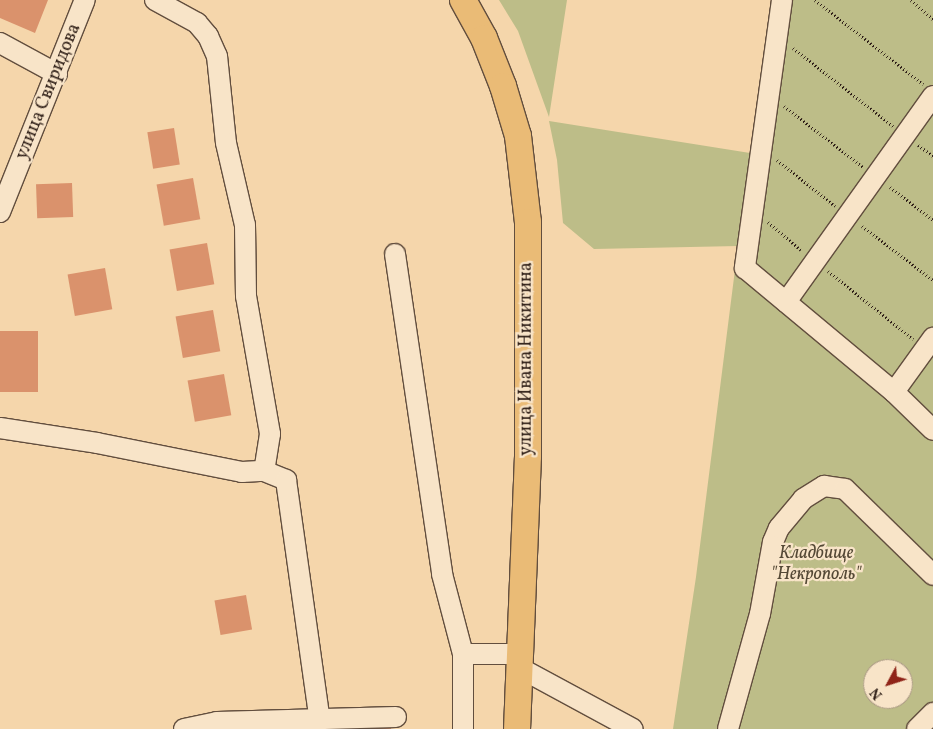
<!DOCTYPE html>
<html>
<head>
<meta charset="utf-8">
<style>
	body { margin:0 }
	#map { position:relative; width:933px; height:729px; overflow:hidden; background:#f5d6ab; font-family:Vollkorn,serif }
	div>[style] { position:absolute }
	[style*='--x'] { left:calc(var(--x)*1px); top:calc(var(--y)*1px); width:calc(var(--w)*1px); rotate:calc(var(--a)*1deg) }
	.green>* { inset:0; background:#bdbd88 }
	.building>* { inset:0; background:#da926c; transform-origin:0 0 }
	.path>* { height:3px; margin-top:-1.5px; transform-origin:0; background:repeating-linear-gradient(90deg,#312119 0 1px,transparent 0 3.5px) }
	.roads { filter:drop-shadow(1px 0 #624e3e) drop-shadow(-1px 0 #624e3e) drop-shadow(0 1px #624e3e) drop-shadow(0 -1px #624e3e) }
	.minor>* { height:20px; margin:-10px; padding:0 10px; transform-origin:10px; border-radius:10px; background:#f8e4c8 }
	.major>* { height:26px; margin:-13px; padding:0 13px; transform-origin:13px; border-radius:13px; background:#eabb76 }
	span { translate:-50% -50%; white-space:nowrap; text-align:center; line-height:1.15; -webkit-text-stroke:4.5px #f8e4c8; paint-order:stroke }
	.street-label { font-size:18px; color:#312119 }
	.park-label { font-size:18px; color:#544835; font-style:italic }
	.north { position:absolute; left:863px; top:659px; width:50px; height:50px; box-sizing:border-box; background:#f8e4c8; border:1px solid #a89682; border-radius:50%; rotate:230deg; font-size:14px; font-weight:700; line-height:20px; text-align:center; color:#312119 }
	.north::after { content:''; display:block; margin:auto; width:18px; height:22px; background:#8f2418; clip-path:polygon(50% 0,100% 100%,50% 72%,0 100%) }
</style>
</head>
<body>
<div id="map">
	<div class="green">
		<i style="clip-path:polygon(499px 0,567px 0,549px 117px,518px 31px)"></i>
		<i style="clip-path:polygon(evenodd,771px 0,933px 0,933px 729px,673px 729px,696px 577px,738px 246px,594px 249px,563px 223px,557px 160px,549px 121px,750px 153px,771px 0,873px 669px,903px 669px,903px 699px,873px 699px,873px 669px)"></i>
	</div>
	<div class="building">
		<i style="clip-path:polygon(0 0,48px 0,35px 33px,0 18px)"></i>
		<i style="left:174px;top:128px;width:37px;height:27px;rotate:81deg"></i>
		<i style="left:193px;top:178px;width:42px;height:37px;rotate:80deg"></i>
		<i style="left:72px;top:183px;width:34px;height:36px;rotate:88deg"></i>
		<i style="left:207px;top:243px;width:42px;height:38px;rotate:80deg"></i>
		<i style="left:105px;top:268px;width:42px;height:38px;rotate:80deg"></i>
		<i style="left:213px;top:310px;width:42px;height:38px;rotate:80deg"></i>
		<i style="left:38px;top:331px;width:61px;height:38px;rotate:90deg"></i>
		<i style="left:224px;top:374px;width:42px;height:37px;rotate:80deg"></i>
		<i style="left:246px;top:595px;width:35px;height:32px;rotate:80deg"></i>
		<i style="clip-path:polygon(391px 720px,391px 729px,365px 729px,364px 721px)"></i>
	</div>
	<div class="path">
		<i style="--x:815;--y:0;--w:137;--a:37.9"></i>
		<i style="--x:911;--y:0;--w:29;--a:41"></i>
		<i style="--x:793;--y:48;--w:127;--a:38"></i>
		<i style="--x:784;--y:106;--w:100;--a:37.7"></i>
		<i style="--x:918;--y:145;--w:19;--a:36"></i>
		<i style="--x:777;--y:160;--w:74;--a:38.4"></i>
		<i style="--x:890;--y:187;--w:54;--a:37.5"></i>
		<i style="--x:768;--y:222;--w:43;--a:40.3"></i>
		<i style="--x:862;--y:226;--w:89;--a:37.3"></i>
		<i style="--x:828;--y:271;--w:109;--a:38.7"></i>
	</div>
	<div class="roads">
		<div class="minor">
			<i style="--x:155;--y:0;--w:48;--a:28.7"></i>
			<i style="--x:197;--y:23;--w:17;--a:50"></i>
			<i style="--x:208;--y:36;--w:22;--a:66"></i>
			<i style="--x:217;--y:56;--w:87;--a:84.1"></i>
			<i style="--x:226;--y:143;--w:84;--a:77"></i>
			<i style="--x:245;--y:225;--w:71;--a:89.2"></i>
			<i style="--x:246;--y:296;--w:140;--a:80.1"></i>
			<i style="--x:270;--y:434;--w:37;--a:99"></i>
			<i style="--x:782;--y:0;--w:271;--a:97.9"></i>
			<i style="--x:745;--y:268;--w:194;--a:39.8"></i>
			<i style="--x:894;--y:392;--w:54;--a:44.3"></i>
			<i style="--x:0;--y:43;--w:65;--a:28.5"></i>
			<i style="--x:0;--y:212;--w:228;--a:-68.2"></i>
			<i style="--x:395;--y:254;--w:323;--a:81.6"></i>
			<i style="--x:442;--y:574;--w:83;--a:75.3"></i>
			<i style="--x:463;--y:654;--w:75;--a:90"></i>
			<i style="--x:786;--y:302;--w:253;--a:-54.5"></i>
			<i style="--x:894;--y:392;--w:67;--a:-54.2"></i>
			<i style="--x:0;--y:428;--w:98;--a:8.8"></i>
			<i style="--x:97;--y:443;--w:148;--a:11.3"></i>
			<i style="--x:242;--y:472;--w:22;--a:-3"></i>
			<i style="--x:264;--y:471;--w:24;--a:22"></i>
			<i style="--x:286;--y:480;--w:243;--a:82"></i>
			<i style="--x:463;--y:654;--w:57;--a:0"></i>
			<i style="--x:520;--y:668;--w:128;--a:28.4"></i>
			<i style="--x:184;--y:729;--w:34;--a:-12"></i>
			<i style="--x:217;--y:722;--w:179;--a:-1.6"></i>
			<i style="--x:728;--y:729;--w:119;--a:-74.5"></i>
			<i style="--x:760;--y:614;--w:73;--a:-79.8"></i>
			<i style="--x:773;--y:542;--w:15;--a:-67"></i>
			<i style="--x:779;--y:528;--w:38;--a:-50"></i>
			<i style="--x:803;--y:499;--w:25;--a:-32"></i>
			<i style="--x:824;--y:486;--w:21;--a:8"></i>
			<i style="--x:845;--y:489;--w:123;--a:44.3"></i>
			<i style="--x:917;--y:729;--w:23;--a:-45"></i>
		</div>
		<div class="major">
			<i style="--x:463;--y:0;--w:43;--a:61.1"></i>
			<i style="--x:484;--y:38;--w:52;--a:68.4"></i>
			<i style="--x:503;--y:86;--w:52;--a:73.3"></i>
			<i style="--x:518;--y:136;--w:87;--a:83.4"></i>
			<i style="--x:528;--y:222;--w:234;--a:90"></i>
			<i style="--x:528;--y:456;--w:273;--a:92.3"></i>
		</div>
	</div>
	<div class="street-label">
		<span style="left:49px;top:92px;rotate:-68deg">улица Свиридова</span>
		<span style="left:527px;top:359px;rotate:-90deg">улица Ивана Никитина</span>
	</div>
	<div class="park-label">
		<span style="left:816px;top:565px">Кладбище<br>"Некрополь"</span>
	</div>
	<div class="north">N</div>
</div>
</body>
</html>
